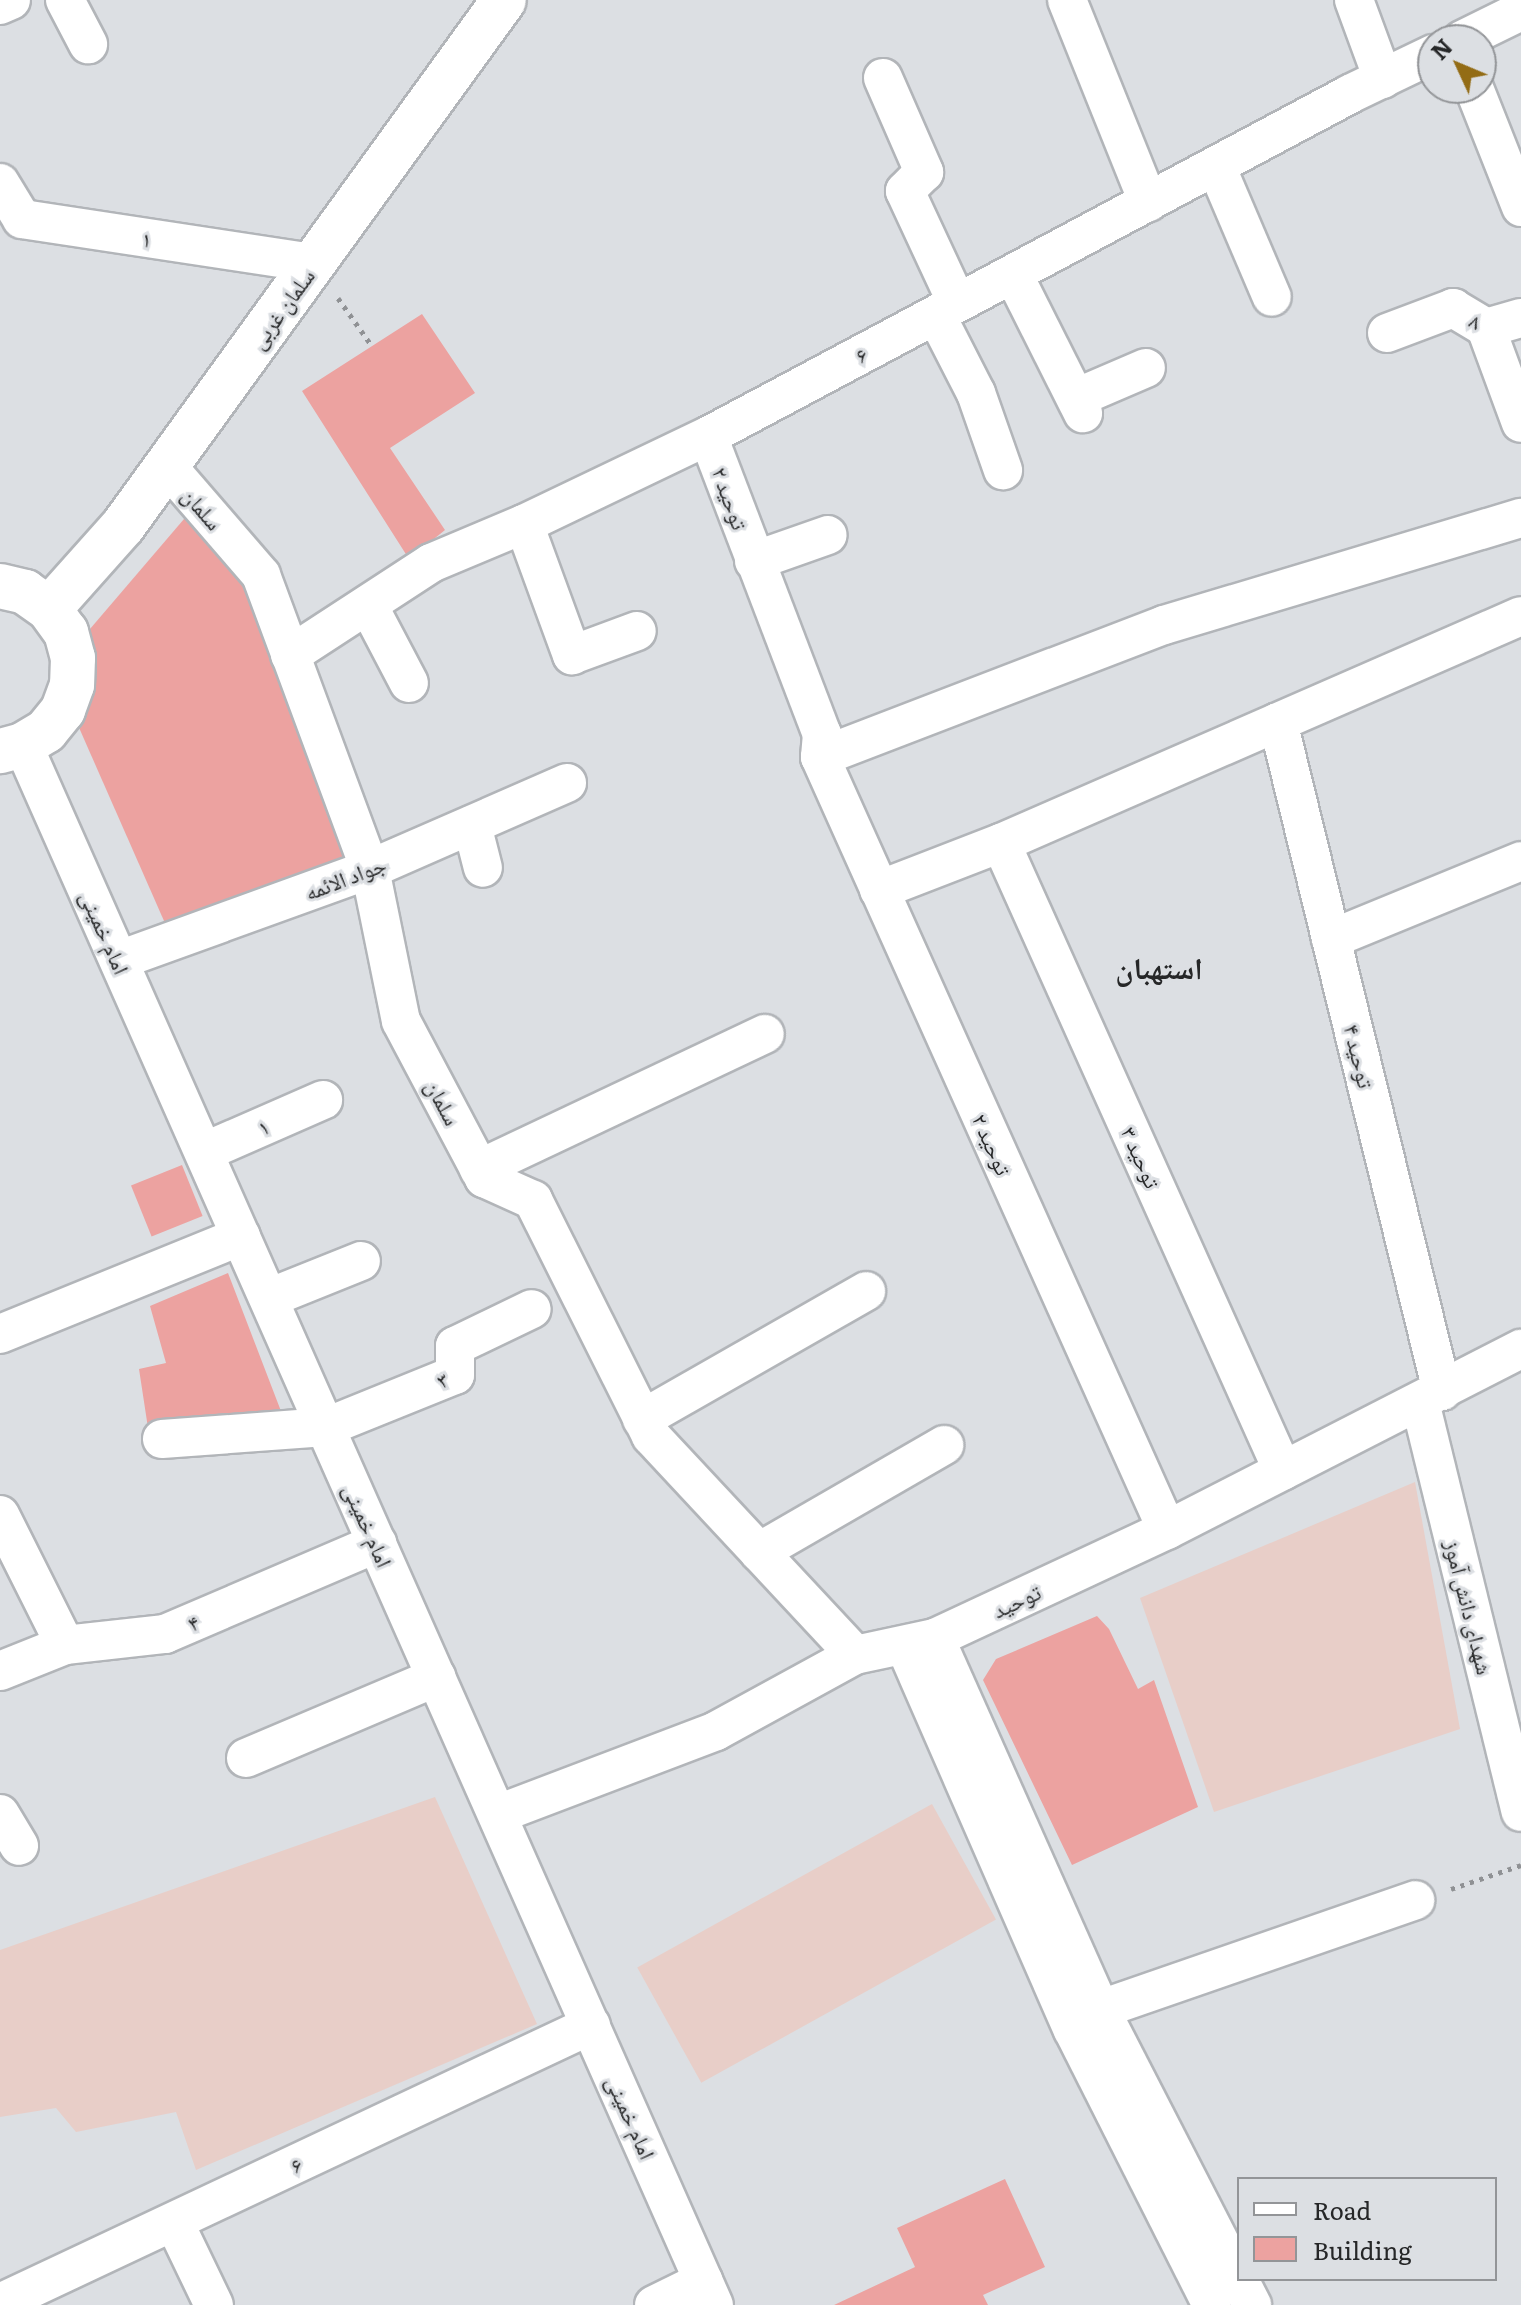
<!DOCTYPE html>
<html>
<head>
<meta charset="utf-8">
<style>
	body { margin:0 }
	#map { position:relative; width:1521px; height:2305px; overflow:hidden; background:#dcdfe3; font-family:Literata,"Noto Naskh Arabic",serif }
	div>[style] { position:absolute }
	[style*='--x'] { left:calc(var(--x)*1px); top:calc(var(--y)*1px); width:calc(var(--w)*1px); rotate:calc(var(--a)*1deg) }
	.education>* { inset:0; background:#e8cec8; transform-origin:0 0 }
	.building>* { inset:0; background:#eca2a0; transform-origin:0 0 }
	.path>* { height:5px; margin-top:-2.5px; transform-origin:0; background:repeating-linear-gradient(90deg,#8f9194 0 4px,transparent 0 10px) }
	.roads { filter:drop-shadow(2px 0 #b2b5b9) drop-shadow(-2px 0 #b2b5b9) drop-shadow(0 2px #b2b5b9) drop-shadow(0 -2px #b2b5b9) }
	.minor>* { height:38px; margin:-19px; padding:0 19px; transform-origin:19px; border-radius:19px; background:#fff }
	.major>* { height:44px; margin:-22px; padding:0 22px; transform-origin:22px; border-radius:22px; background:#fff }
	span { translate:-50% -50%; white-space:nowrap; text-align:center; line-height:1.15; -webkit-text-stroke:6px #dcdfe3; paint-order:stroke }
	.street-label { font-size:22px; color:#262728 }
	.district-label { font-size:30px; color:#262728; font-weight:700 }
	.legend { position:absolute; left:1237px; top:2177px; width:260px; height:104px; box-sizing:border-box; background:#dcdfe3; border:2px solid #939598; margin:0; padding:10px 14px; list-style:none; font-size:24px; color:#262728 }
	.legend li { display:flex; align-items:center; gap:16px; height:40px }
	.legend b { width:40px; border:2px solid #939598 }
	.north { position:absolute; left:1417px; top:24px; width:80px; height:80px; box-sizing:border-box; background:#dcdfe3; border:2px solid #939598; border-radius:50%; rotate:314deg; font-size:22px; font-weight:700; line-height:32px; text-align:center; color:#262728 }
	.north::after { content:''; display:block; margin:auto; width:28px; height:36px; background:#936c15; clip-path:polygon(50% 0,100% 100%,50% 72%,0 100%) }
</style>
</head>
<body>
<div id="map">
	<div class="education">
		<i style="clip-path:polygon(1415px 1482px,1460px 1729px,1214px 1812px,1140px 1598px)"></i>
		<i style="clip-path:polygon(435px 1797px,537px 2024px,196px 2170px,176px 2112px,76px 2132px,56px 2108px,0 2117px,0 1950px)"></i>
		<i style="left:932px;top:1804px;width:132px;height:337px;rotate:61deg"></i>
	</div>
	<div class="building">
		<i style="clip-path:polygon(422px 314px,475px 393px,390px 448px,445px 530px,409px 559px,302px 391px)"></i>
		<i style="clip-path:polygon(190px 512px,240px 567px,349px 858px,168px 930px,73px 714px,78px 643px)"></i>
		<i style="left:182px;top:1165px;width:55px;height:55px;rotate:68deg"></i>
		<i style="clip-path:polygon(228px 1273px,284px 1419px,148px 1428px,139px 1369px,166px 1363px,150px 1306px)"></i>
		<i style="clip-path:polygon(1097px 1616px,1109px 1629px,1138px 1689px,1154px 1680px,1198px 1807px,1072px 1865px,983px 1680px,996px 1659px)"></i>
		<i style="clip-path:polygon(1005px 2179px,1045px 2267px,983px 2295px,988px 2305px,834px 2305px,915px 2267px,897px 2228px)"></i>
	</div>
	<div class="path">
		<i style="--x:338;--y:298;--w:59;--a:54.7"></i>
		<i style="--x:1451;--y:1889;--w:74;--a:-18.9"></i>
	</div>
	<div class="roads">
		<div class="minor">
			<i style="--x:65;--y:0;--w:50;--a:62.4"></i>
			<i style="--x:1067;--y:0;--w:218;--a:68.1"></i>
			<i style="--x:1354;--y:0;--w:84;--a:69.8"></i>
			<i style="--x:0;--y:5;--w:12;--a:-24"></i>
			<i style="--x:1462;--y:40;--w:66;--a:-26.2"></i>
			<i style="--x:883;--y:78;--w:103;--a:66.4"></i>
			<i style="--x:924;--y:172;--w:27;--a:135"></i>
			<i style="--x:905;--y:191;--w:123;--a:65.1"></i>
			<i style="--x:1474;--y:88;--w:128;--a:68.4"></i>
			<i style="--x:1216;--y:166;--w:142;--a:66.9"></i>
			<i style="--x:0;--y:183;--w:42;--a:58.6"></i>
			<i style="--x:22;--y:219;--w:295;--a:8.6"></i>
			<i style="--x:1013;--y:274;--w:156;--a:63.3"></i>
			<i style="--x:936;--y:315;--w:88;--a:62.9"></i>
			<i style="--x:976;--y:393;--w:82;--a:70.7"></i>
			<i style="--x:1486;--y:328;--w:101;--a:69.8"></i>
			<i style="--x:1387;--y:333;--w:71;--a:-20.7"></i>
			<i style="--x:1453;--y:308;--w:39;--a:31"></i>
			<i style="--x:1486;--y:328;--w:36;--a:-16"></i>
			<i style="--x:1076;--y:398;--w:76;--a:-23.2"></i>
			<i style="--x:708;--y:436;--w:319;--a:69.1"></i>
			<i style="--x:822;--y:734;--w:23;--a:95"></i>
			<i style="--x:167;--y:466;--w:144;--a:49.2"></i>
			<i style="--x:261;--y:575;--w:314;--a:69.7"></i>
			<i style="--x:370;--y:869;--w:155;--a:78.5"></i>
			<i style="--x:401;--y:1021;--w:178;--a:62.1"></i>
			<i style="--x:484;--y:1178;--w:54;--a:24.2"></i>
			<i style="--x:533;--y:1200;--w:264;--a:63.4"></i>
			<i style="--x:651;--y:1436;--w:299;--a:47"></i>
			<i style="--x:524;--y:524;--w:140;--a:69.9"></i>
			<i style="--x:572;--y:655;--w:69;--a:-20.3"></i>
			<i style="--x:754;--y:561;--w:78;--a:-19.4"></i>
			<i style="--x:368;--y:605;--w:88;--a:62.3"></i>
			<i style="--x:290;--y:655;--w:168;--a:-33.1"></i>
			<i style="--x:431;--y:563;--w:101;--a:-22.8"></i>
			<i style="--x:524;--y:524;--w:204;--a:-25.6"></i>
			<i style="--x:708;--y:436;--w:727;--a:-28.04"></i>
			<i style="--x:1350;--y:94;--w:92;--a:-25.7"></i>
			<i style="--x:1278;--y:722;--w:689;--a:76.23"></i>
			<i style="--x:23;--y:745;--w:1706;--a:66.11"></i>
			<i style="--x:820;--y:757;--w:847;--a:65.82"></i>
			<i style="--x:820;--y:757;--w:368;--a:-21"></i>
			<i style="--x:1164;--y:625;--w:373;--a:-16.7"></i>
			<i style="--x:472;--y:825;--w:44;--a:75.7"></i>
			<i style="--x:1001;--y:843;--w:688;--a:65.82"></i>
			<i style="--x:879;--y:890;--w:131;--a:-21.1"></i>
			<i style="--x:1001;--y:843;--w:567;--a:-23.58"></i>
			<i style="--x:1331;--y:939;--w:205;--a:-22.3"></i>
			<i style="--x:119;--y:960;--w:267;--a:-19.9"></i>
			<i style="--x:370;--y:869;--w:215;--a:-23.6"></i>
			<i style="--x:204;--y:1152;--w:130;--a:-23.6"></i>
			<i style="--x:479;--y:1169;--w:316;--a:-25.3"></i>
			<i style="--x:269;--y:1298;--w:99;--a:-21.9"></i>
			<i style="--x:0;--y:1334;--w:260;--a:-22.1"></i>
			<i style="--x:1420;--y:1402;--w:422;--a:76.2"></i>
			<i style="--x:642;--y:1419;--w:258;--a:-29.7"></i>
			<i style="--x:162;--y:1439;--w:164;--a:-4.2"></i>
			<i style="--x:326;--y:1427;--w:139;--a:-22"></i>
			<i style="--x:455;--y:1375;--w:29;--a:-90"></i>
			<i style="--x:455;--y:1346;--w:85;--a:-25.7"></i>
			<i style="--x:0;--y:1515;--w:145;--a:63.4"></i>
			<i style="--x:759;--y:1552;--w:214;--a:-30"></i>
			<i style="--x:935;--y:1638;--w:404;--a:66"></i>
			<i style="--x:1099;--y:2007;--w:335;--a:62.8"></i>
			<i style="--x:905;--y:1646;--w:419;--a:66.4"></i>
			<i style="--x:1073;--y:2030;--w:308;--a:63.2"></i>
			<i style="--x:0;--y:1671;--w:70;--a:-21.8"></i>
			<i style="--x:65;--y:1645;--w:101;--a:-6.3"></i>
			<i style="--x:165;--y:1634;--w:231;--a:-23.2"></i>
			<i style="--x:246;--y:1758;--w:207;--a:-23"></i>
			<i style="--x:0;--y:1814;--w:37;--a:59"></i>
			<i style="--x:498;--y:1814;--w:233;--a:-20.8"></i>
			<i style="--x:716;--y:1731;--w:158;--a:-28.7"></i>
			<i style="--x:855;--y:1655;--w:82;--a:-12"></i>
			<i style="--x:935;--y:1638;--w:256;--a:-25"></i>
			<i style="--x:1167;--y:1530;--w:398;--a:-27.1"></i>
			<i style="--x:1078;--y:2017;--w:357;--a:-19.1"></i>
			<i style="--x:174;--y:2222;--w:92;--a:64.3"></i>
			<i style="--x:0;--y:2303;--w:653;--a:-25.19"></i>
			<i style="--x:654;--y:2305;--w:55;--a:-26.1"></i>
		</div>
		<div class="major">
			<i style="--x:0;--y:586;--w:26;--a:13"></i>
			<i style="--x:25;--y:592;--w:29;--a:35"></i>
			<i style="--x:49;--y:609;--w:29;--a:54"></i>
			<i style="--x:66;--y:632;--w:27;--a:75"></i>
			<i style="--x:73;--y:658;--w:27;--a:92"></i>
			<i style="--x:72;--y:685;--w:27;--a:110"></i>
			<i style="--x:63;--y:710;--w:27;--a:129"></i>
			<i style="--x:46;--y:731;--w:27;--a:149"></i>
			<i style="--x:23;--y:745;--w:24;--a:165"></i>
			<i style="--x:49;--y:609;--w:111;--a:-48.3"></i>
			<i style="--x:123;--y:526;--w:649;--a:-54.08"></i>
		</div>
	</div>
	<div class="street-label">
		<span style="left:147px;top:238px;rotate:9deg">۱</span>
		<span style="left:281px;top:308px;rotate:-54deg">سلمان غربی</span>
		<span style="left:1476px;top:320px;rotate:26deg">۸</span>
		<span style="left:861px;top:354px;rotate:-28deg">۶</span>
		<span style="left:731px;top:498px;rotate:70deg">توحید ۲</span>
		<span style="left:203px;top:508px;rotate:49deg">سلمان</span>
		<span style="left:345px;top:877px;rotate:-21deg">جواد الائمه</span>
		<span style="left:106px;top:932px;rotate:66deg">امام خمینی</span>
		<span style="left:1360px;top:1056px;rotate:76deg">توحید ۴</span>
		<span style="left:444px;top:1102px;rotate:62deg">سلمان</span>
		<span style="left:263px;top:1126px;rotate:-24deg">۱</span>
		<span style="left:993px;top:1144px;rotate:66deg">توحید ۲</span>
		<span style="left:1142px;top:1157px;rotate:66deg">توحید ۳</span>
		<span style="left:442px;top:1379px;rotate:-29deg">۳</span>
		<span style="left:369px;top:1525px;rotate:66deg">امام خمینی</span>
		<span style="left:1016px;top:1600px;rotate:-25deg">توحید</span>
		<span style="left:1470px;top:1607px;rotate:76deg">شهدای دانش آموز</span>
		<span style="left:193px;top:1622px;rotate:-23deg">۴</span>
		<span style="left:632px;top:2117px;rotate:66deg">امام خمینی</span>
		<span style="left:296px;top:2164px;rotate:-25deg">۶</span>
	</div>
	<div class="district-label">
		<span style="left:1159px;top:966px">استهبان</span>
	</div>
	<ul class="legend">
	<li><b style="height:10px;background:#fff"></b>Road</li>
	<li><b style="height:22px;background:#eca2a0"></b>Building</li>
	</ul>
	<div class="north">N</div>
</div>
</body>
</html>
